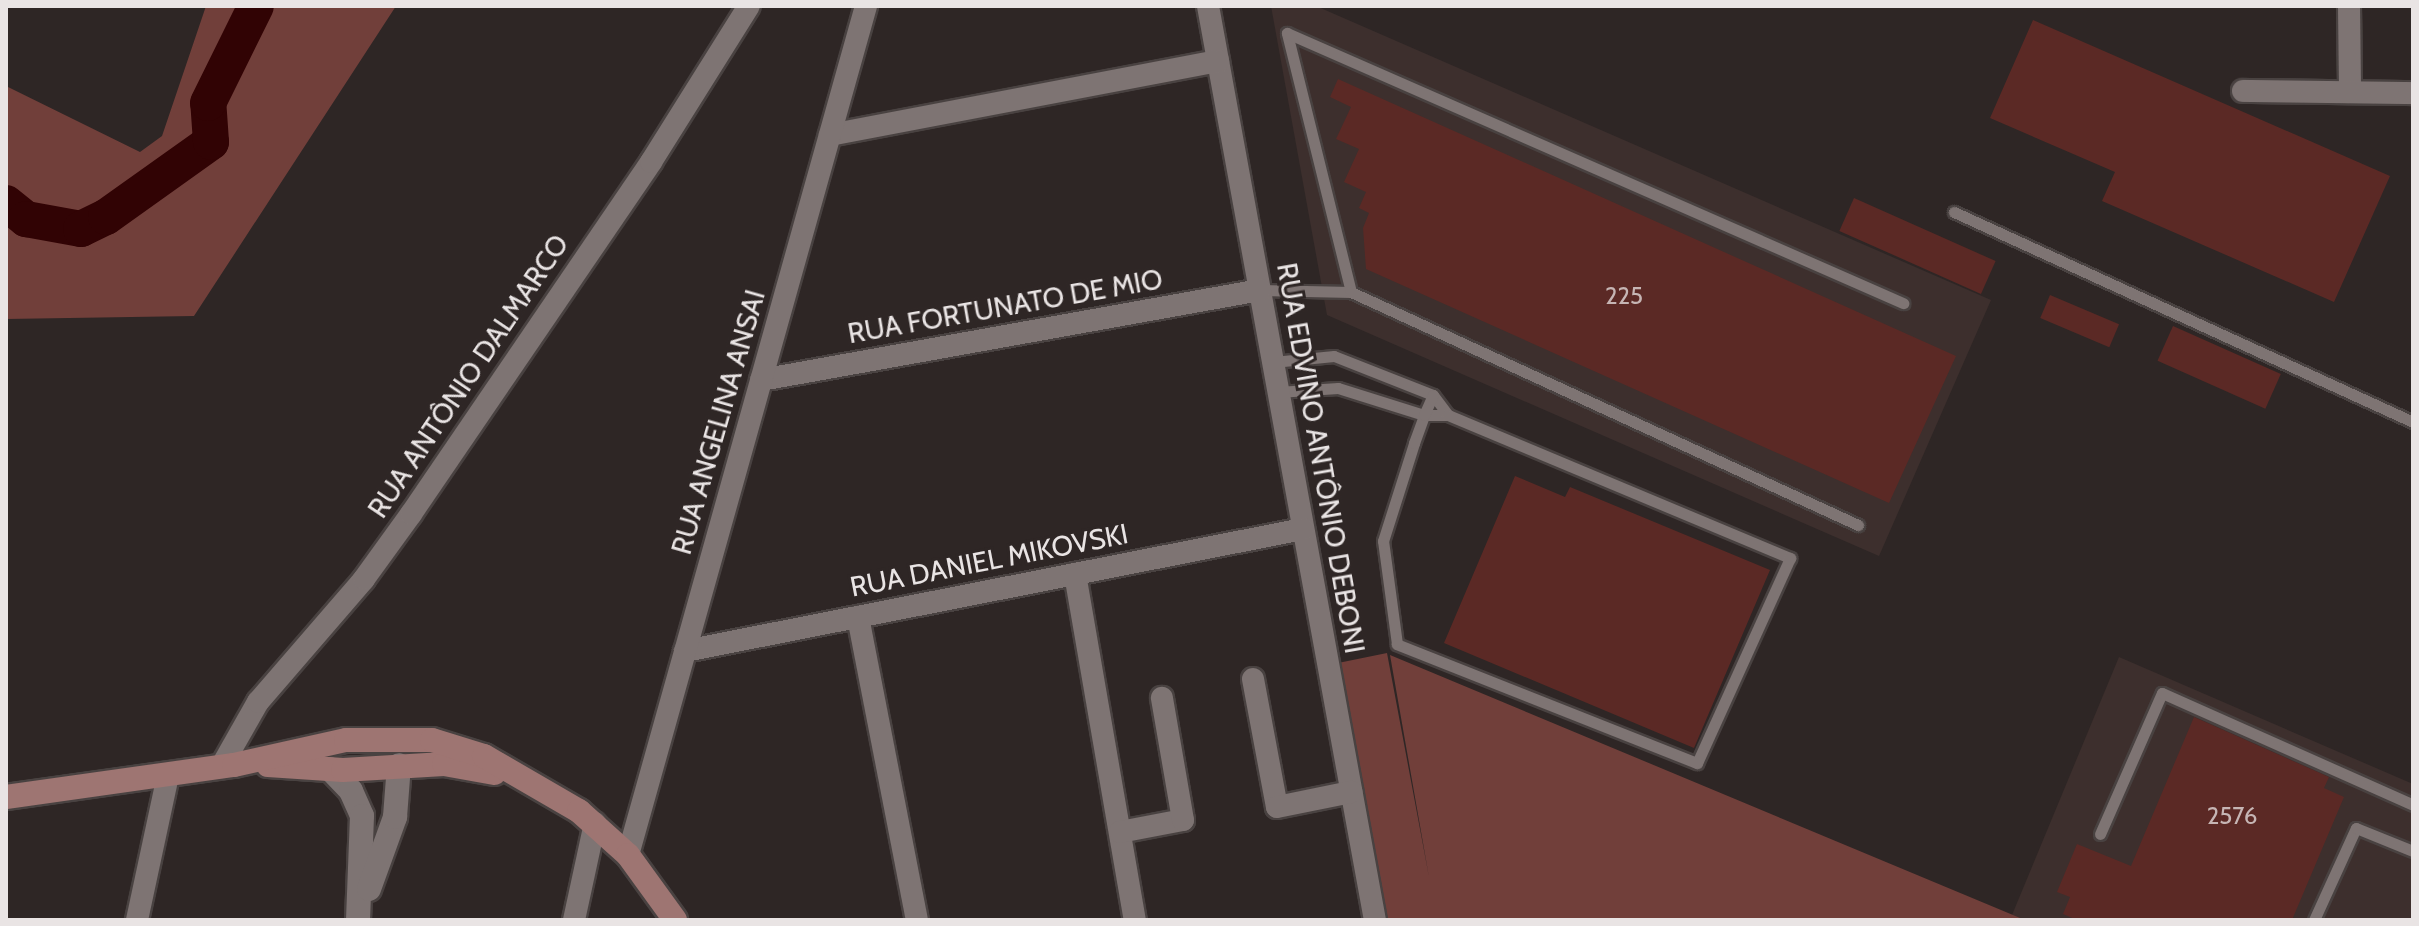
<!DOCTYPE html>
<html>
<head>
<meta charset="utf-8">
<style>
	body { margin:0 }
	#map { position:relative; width:2419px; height:926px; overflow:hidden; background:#2e2625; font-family:Cabin,sans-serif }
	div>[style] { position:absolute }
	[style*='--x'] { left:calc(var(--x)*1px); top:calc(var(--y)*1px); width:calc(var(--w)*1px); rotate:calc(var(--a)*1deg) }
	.built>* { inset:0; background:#3d2f2d }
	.green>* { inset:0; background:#713f3a }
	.river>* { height:36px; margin:-18px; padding:0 18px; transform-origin:18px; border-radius:18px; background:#310304 }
	.building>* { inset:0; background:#5b2925; transform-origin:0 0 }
	.roads { filter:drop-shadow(2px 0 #494241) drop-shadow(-2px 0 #494241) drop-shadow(0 2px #494241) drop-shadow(0 -2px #494241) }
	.service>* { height:11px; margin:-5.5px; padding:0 5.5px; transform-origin:5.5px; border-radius:5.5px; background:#7e7473 }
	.minor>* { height:22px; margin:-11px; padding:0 11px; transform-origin:11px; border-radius:11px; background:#7e7473 }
	.tertiary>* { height:24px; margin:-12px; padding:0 12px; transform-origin:12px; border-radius:12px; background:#7e7473 }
	.secondary>* { height:24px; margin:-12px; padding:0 12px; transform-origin:12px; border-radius:12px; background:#9e7572 }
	span { translate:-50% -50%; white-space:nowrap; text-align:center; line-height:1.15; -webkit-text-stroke:6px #2e2625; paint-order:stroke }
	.number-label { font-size:24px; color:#c6b5b4 }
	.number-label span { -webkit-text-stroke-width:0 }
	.street-label { font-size:28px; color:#e9e4e4 }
	.frame { position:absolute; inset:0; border:8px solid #e9e4e4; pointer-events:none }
</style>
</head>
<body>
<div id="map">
	<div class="built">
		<i style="clip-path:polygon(1271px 6px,1316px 6px,1991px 300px,1879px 556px,1327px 315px)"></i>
		<i style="clip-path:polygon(2119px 657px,2413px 784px,2413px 920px,2025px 920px,2012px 915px)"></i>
	</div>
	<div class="green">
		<i style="clip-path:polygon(206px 6px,396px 6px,194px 316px,6px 319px,6px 86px,140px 152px,162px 136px)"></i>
		<i style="clip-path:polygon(1387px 653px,1429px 877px,1390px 655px,2025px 920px,1386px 920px,1338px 663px)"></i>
	</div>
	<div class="river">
		<i style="--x:6;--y:203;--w:26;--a:39"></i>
		<i style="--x:26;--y:219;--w:56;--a:10.3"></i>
		<i style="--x:81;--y:229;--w:28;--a:-26"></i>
		<i style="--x:106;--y:217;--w:129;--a:-35.5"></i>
		<i style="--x:211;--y:142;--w:39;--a:-94"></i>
		<i style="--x:208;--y:103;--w:108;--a:-63.7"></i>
	</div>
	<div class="building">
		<i style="clip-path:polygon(2033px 20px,2390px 176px,2334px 302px,2102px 201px,2115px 172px,1990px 118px)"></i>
		<i style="clip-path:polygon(1338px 79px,1956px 356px,1889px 503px,1366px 269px,1363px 228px,1369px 213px,1359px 208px,1366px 192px,1344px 182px,1359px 149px,1336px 139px,1351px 107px,1330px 97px)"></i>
		<i style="left:1854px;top:198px;width:155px;height:36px;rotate:24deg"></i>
		<i style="left:2050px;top:295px;width:75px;height:25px;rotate:23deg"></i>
		<i style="left:2173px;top:326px;width:118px;height:38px;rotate:24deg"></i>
		<i style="clip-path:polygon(1515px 476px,1565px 497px,1570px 487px,1770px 570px,1694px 748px,1444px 643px)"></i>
		<i style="clip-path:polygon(2194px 717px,2329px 777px,2324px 788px,2344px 797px,2292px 920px,2077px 920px,2063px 914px,2070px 897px,2057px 892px,2077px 844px,2131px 866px)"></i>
	</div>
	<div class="roads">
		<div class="service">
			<i style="--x:1954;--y:212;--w:505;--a:24.58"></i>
			<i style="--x:1260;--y:290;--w:91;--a:1.3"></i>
			<i style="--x:1351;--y:292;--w:267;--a:-103.9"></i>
			<i style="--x:1287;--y:33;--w:673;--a:23.67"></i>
			<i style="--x:1351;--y:292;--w:558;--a:24.68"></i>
			<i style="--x:1273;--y:362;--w:61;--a:-5.6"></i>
			<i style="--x:1334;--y:356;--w:106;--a:21.5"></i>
			<i style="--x:1433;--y:395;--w:25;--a:53"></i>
			<i style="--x:1278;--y:392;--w:60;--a:-3.8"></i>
			<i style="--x:1338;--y:388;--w:90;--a:17.4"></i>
			<i style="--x:1424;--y:415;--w:24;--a:0"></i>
			<i style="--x:1448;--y:415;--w:371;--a:22.7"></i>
			<i style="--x:1790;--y:558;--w:225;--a:114.4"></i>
			<i style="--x:1697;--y:763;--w:323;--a:-158.4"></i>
			<i style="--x:1397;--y:644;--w:104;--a:-97.7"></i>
			<i style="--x:1383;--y:541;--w:103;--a:-72.4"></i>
			<i style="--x:1414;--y:443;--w:30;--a:-70"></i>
			<i style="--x:1424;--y:415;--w:22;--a:-66"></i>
			<i style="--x:2100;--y:834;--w:154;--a:-66.3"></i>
			<i style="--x:2162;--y:693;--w:275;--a:24"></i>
			<i style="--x:2314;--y:920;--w:101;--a:-65.5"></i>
			<i style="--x:2356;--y:828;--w:61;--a:22"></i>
		</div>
		<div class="minor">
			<i style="--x:1208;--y:6;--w:929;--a:79.65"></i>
			<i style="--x:2349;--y:6;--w:86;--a:89.3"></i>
			<i style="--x:2243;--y:91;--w:170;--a:0.7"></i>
			<i style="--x:830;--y:135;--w:395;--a:-10.8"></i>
			<i style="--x:761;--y:380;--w:507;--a:-10.22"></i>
			<i style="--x:1075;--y:574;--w:351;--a:80.2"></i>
			<i style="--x:858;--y:617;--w:309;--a:79"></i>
			<i style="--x:685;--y:651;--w:630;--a:-11.17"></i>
			<i style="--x:1253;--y:679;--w:130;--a:79.4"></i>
			<i style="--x:1277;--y:807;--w:76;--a:-11.5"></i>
			<i style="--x:221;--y:767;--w:75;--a:-60.4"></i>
			<i style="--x:258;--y:702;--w:162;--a:-49.2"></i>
			<i style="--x:364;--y:579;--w:80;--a:-54.1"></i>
			<i style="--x:411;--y:514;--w:426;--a:-55.7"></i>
			<i style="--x:651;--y:162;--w:184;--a:-57.9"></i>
			<i style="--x:1120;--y:832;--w:64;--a:-10.8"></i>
			<i style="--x:1183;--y:820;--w:124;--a:-99.8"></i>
			<i style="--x:628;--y:855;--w:882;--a:-74.34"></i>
			<i style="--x:137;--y:920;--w:147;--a:-77.9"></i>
			<i style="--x:574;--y:920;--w:99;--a:-77.8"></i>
		</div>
		<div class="tertiary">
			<i style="--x:330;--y:769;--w:30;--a:46"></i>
			<i style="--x:351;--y:791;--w:27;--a:66"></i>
			<i style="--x:362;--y:816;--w:104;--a:92.2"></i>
			<i style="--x:369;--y:889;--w:77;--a:-70.1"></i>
			<i style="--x:395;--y:817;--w:52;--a:-85.6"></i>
		</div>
		<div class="secondary">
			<i style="--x:268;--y:765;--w:75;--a:3.8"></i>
			<i style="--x:343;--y:770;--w:101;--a:-3.4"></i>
			<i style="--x:444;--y:764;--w:51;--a:10.2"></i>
			<i style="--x:6;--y:797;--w:230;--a:-8"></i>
			<i style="--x:234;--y:765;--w:115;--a:-12.6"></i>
			<i style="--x:346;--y:740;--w:86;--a:0"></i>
			<i style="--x:432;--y:740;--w:54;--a:17.1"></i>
			<i style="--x:484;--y:756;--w:110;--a:30.1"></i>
			<i style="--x:579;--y:811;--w:66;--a:41.9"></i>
			<i style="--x:628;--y:855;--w:80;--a:54.1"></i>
		</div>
	</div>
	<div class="number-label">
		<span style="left:1624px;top:296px">225</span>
		<span style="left:2232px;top:816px">2576</span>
	</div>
	<div class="street-label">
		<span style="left:1005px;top:306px;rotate:-10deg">RUA FORTUNATO DE MIO</span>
		<span style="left:468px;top:376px;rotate:-56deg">RUA ANTÔNIO DALMARCO</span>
		<span style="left:718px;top:422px;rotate:-74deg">RUA ANGELINA ANSAI</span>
		<span style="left:1321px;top:458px;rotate:80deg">RUA EDVINO ANTÔNIO DEBONI</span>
		<span style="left:989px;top:560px;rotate:-11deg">RUA DANIEL MIKOVSKI</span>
	</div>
	<div class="frame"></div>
</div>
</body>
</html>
